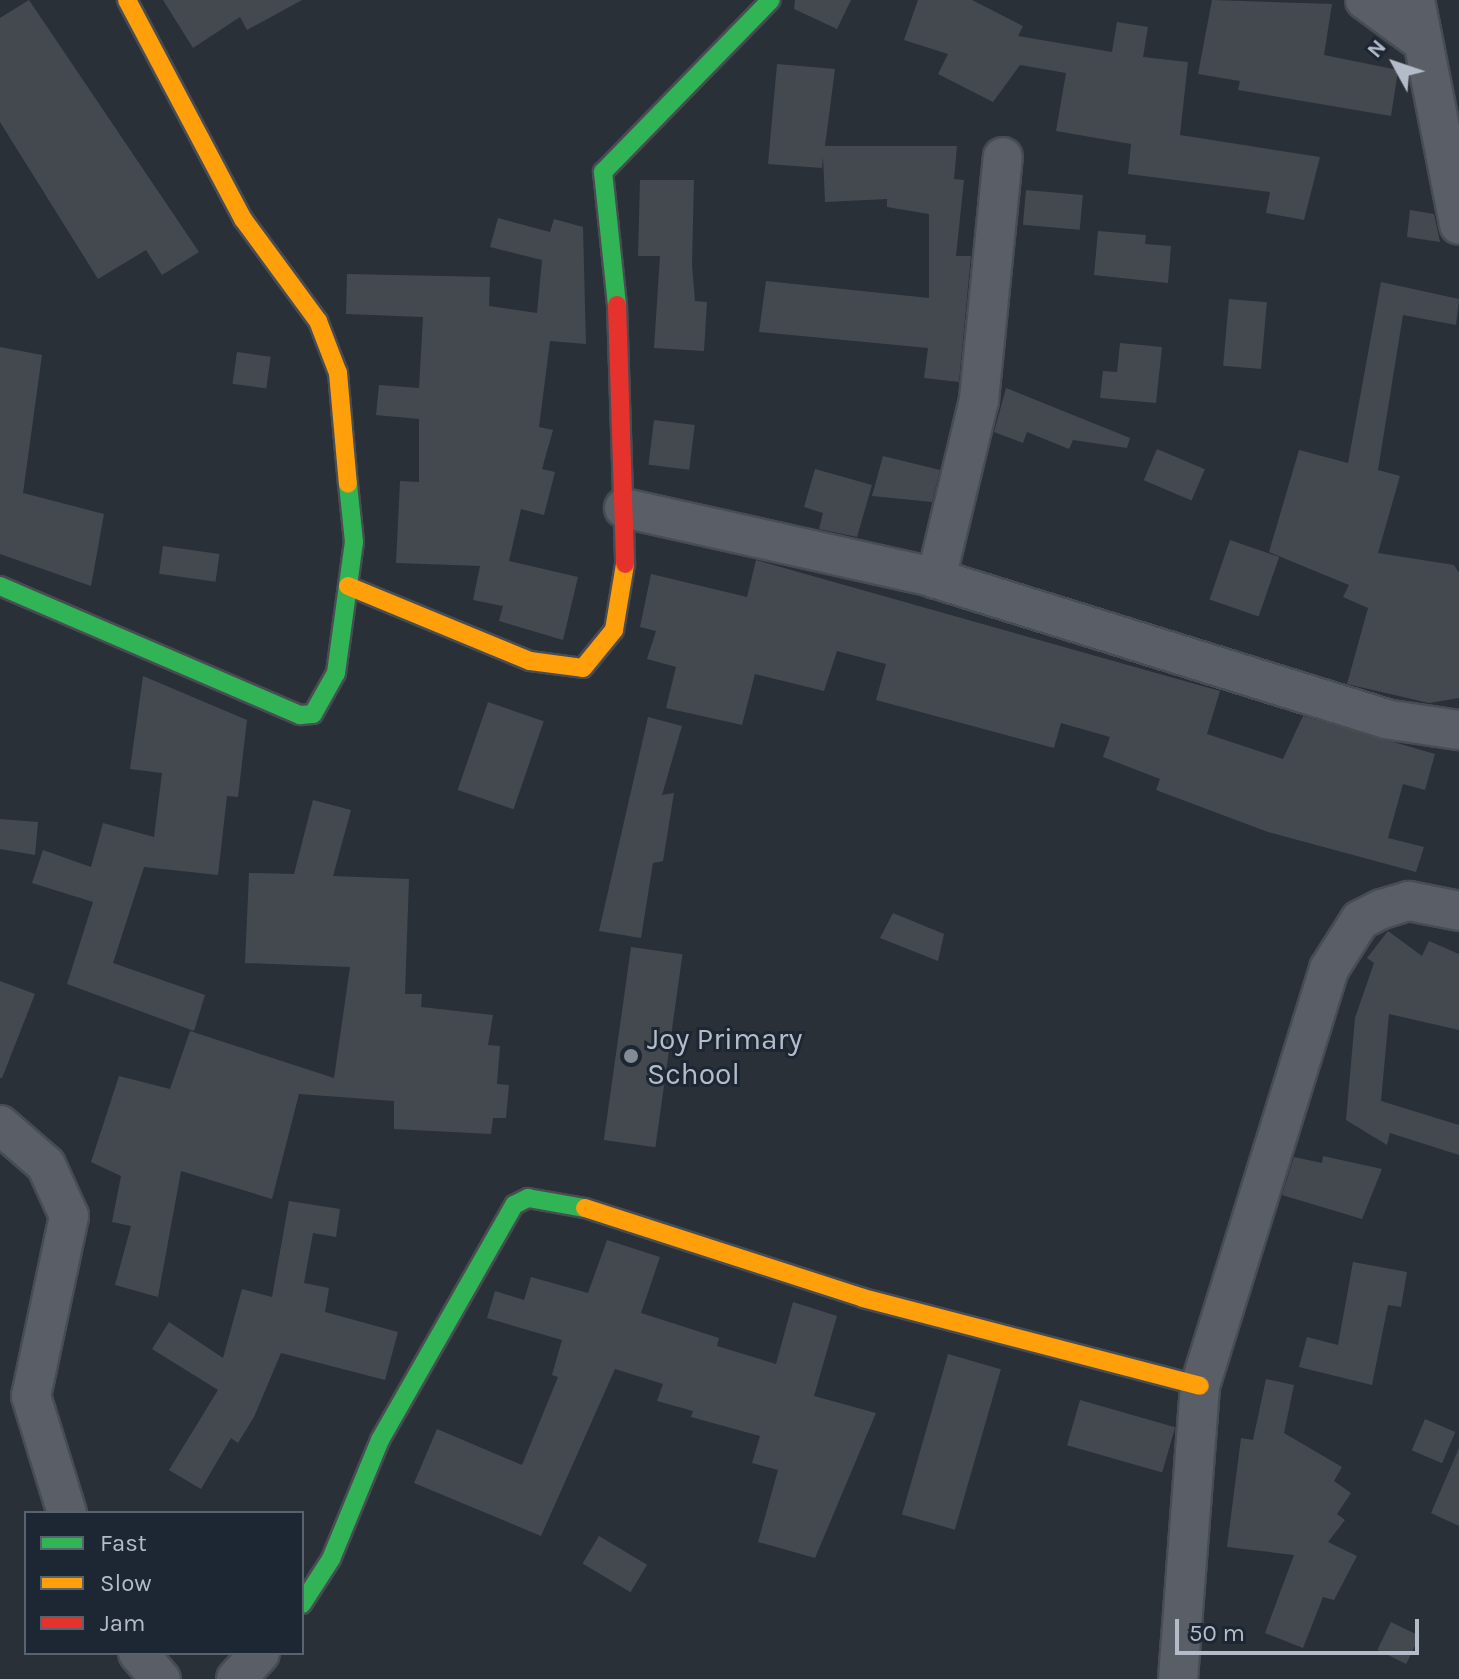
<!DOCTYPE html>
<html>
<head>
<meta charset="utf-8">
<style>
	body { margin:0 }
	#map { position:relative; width:1459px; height:1679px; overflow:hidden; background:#2a3038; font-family:Karla,sans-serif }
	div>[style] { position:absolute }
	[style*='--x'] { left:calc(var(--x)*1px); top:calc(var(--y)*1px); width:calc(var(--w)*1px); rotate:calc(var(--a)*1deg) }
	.building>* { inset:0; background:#444950; transform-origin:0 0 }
	.roads { filter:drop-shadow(2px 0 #484c53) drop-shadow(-2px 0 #484c53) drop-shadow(0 2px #484c53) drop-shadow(0 -2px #484c53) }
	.street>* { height:38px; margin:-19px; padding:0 19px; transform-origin:19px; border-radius:19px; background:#5a5e66 }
	.fast>* { height:18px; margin:-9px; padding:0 9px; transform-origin:9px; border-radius:9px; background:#30b455 }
	.slow>* { height:18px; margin:-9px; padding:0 9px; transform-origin:9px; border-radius:9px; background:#ff9f0a }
	.jam>* { height:18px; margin:-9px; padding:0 9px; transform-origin:9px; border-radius:9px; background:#e5322d }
	.dots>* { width:22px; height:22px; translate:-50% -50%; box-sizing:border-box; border:4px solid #1d2633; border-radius:50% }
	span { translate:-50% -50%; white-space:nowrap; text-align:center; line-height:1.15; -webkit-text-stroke:6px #1d2633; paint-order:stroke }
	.poi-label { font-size:30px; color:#b4bcc9 }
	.left { translate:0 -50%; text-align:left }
	.legend { position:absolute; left:24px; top:1511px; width:280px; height:144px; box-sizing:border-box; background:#1d2633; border:2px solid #59626f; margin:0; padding:10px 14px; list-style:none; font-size:24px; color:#b4bcc9 }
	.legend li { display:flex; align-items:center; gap:16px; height:40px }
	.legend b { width:40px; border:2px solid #59626f }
	.north { position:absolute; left:1355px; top:24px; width:80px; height:80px; -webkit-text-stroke:6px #1d2633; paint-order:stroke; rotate:310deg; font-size:22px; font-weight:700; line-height:32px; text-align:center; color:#b4bcc9 }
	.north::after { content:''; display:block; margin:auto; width:28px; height:36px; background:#b4bcc9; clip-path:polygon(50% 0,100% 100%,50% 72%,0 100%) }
	.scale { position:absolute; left:1175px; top:1619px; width:244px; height:36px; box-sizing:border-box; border:4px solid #b4bcc9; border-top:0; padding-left:10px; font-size:24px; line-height:28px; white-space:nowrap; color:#b4bcc9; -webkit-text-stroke:6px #1d2633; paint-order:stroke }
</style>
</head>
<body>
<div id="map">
	<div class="building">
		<i style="clip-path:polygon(29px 0,199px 252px,162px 275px,146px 250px,98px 279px,0 122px,0 18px)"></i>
		<i style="clip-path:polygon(163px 0,302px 0,247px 30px,240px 17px,193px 48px)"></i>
		<i style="clip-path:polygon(795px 0,851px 0,837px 29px,794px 9px)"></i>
		<i style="clip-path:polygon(918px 0,972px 0,1023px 26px,1018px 36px,1112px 52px,1117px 22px,1148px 27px,1143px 57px,1188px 62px,1180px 135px,1320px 157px,1304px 220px,1266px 213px,1270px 192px,1128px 174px,1131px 144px,1056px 131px,1066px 73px,1020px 65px,993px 102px,938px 74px,948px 54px,904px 40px)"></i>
		<i style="clip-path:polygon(1212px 0,1332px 4px,1324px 55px,1398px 70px,1391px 116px,1238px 90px,1240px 81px,1198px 74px)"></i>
		<i style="clip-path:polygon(777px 64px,835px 69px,825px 146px,957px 146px,954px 179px,964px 180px,956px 256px,971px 256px,959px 382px,924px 378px,928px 348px,759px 332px,766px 281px,929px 298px,929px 214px,887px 207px,887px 199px,825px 202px,823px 157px,822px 168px,768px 164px)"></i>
		<i style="clip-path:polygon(640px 180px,694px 180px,692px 265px,695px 301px,707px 302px,704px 351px,654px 348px,660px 256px,638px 256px)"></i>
		<i style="left:1026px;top:190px;width:57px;height:35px;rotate:5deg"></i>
		<i style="clip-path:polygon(1410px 210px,1434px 214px,1440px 242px,1407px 237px)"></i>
		<i style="clip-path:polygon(498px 218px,550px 232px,554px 219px,583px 227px,586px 344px,550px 341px,539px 427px,553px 430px,542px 469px,555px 472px,544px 515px,521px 509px,509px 561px,578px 577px,563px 640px,499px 621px,503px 606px,473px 600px,480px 566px,396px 563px,400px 481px,419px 482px,419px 419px,376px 415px,379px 385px,419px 388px,423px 317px,346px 314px,347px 274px,490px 277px,489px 306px,537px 313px,542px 260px,490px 247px)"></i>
		<i style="clip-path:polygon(1098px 231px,1146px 235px,1145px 244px,1171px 246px,1168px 283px,1094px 275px)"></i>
		<i style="clip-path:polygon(1381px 282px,1459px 299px,1456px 325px,1403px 315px,1378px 470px,1400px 476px,1378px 553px,1454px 565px,1459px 573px,1459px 698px,1429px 703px,1347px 684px,1368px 608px,1343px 597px,1349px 585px,1269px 552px,1299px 450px,1348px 463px)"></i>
		<i style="left:1229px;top:299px;width:38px;height:67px;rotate:5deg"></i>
		<i style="clip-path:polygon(1120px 343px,1162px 347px,1156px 403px,1100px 398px,1103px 371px,1117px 372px)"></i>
		<i style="clip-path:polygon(0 347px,42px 355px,23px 493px,104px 514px,91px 586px,0 554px)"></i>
		<i style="left:237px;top:352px;width:34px;height:32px;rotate:8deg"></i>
		<i style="clip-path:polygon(1006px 388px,1130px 438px,1127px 448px,1073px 440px,1069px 449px,1027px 432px,1023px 443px,994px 432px)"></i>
		<i style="left:654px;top:420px;width:41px;height:45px;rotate:7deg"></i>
		<i style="left:1157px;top:449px;width:52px;height:34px;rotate:23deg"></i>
		<i style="clip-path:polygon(883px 456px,940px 470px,932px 502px,872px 496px)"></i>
		<i style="clip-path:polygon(815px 469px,872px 485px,857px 537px,819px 529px,823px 513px,804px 507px)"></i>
		<i style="left:1230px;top:540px;width:52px;height:63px;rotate:19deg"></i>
		<i style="left:163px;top:546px;width:57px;height:28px;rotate:8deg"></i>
		<i style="clip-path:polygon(756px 560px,1220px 691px,1207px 734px,1283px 759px,1303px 716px,1435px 754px,1425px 790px,1403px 784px,1388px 838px,1424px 847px,1416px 872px,1268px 832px,1156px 790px,1160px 779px,1103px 757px,1110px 737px,1061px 723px,1054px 748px,876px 700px,886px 664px,837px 651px,824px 691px,755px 674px,742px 725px,666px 708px,676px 667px,647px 659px,656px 631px,640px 627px,651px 574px,747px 597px)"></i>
		<i style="clip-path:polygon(143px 676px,247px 720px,238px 797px,227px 796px,218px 875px,144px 867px,113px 963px,205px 995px,194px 1031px,67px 984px,93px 902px,32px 883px,43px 850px,91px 867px,103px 823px,154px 837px,162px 773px,130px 769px)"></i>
		<i style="left:488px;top:702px;width:59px;height:93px;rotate:19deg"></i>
		<i style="clip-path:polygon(648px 717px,682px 726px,662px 795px,674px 793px,663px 861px,653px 863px,641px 938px,599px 931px)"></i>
		<i style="clip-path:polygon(313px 800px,351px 810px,333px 876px,409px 879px,405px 994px,422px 994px,421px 1007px,493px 1015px,488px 1045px,500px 1046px,497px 1084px,509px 1085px,506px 1118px,493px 1118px,491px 1134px,394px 1129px,394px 1101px,299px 1094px,272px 1199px,181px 1171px,158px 1297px,115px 1285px,131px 1226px,112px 1222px,121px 1176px,91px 1162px,119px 1076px,170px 1089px,190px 1031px,334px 1078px,350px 967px,245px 963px,249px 873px,294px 874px)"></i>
		<i style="clip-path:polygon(0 819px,38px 822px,35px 855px,0 849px)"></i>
		<i style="clip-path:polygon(893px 913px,944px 934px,938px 961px,880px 938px)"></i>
		<i style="clip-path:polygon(1388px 931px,1422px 956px,1429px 941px,1459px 954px,1459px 1030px,1389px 1014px,1381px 1101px,1459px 1125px,1459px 1155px,1390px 1133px,1387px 1145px,1346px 1120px,1355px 1018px,1374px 963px,1367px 958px)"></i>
		<i style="left:631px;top:947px;width:52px;height:195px;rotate:8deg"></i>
		<i style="clip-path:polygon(0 981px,35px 994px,2px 1078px,0 1078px)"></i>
		<i style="clip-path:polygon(1323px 1156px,1382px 1169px,1362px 1219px,1282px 1195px,1294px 1157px,1322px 1163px)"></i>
		<i style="clip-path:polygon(289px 1201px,340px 1209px,336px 1237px,313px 1233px,304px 1283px,329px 1288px,325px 1312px,398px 1332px,385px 1380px,281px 1353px,254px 1417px,238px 1443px,231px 1438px,201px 1489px,169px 1470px,218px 1390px,152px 1349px,169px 1322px,223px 1358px,242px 1289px,272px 1297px)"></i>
		<i style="clip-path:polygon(607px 1240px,660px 1257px,641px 1313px,719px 1338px,717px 1346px,776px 1364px,793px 1302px,837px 1316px,814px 1396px,876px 1413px,815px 1558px,758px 1542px,778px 1470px,752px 1463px,760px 1436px,691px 1417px,693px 1411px,657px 1401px,663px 1384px,615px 1369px,541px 1536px,414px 1483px,437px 1429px,522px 1465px,558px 1377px,552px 1375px,562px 1340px,487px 1318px,495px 1291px,524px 1300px,531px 1277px,588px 1293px)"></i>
		<i style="clip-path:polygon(1353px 1262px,1407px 1272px,1401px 1307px,1388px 1305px,1372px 1385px,1299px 1367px,1307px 1337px,1338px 1345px)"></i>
		<i style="left:948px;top:1354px;width:55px;height:167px;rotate:16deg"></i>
		<i style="clip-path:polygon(1266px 1379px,1294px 1385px,1284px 1433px,1342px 1467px,1334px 1481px,1351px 1493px,1337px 1514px,1345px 1520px,1328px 1542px,1357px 1556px,1334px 1600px,1323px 1597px,1303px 1648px,1265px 1633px,1294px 1555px,1227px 1547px,1241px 1438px,1253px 1440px)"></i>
		<i style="left:1080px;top:1400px;width:99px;height:47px;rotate:16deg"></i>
		<i style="left:1425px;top:1419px;width:33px;height:34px;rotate:23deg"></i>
		<i style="clip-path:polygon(1459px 1448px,1459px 1526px,1431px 1513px)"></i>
		<i style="left:599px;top:1536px;width:56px;height:32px;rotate:31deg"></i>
		<i style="left:1391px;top:1622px;width:32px;height:31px;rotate:26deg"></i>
	</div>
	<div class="roads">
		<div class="street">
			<i style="--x:1365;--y:0;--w:69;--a:36.2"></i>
			<i style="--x:1415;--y:0;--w:229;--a:78.9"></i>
			<i style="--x:624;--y:508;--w:307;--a:12.6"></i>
			<i style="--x:924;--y:575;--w:483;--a:17.3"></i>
			<i style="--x:1385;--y:719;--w:75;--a:8.5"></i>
			<i style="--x:936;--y:579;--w:184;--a:-76.5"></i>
			<i style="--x:979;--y:400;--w:244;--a:-84.4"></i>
			<i style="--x:0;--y:1125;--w:61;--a:41"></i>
			<i style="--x:46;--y:1165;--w:56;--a:65.7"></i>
			<i style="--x:69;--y:1216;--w:184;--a:101.9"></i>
			<i style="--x:31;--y:1396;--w:122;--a:72.9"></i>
			<i style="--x:138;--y:1653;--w:35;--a:49"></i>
			<i style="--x:236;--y:1679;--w:35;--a:-47"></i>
			<i style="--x:1178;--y:1679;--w:294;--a:-85.7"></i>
			<i style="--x:1200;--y:1386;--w:436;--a:-72.8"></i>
			<i style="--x:1329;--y:969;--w:58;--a:-57.7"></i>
			<i style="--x:1360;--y:920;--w:25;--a:-27"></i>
			<i style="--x:1382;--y:909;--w:28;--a:-17"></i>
			<i style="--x:1409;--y:901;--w:51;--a:11.3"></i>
		</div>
		<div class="fast">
			<i style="--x:617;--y:305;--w:134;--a:-96"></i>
			<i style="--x:603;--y:172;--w:240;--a:-45.7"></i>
			<i style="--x:0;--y:586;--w:327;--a:23.3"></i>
			<i style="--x:300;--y:715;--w:13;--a:-4"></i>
			<i style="--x:313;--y:714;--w:47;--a:-60.7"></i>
			<i style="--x:336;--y:673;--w:132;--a:-82.2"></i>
			<i style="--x:354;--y:542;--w:58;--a:-95.9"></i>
			<i style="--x:302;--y:1604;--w:54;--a:-57.2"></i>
			<i style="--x:331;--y:1559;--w:129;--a:-67.6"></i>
			<i style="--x:380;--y:1440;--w:271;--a:-60.3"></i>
			<i style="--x:514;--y:1205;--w:16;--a:-27"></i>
			<i style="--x:528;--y:1198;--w:58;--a:10"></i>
		</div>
		<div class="slow">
			<i style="--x:127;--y:0;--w:248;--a:62.1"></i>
			<i style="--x:243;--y:219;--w:127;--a:53.7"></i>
			<i style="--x:318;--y:321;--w:56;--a:69"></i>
			<i style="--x:338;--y:373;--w:111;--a:84.9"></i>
			<i style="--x:348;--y:586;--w:197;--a:22.4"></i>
			<i style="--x:530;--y:661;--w:53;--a:7.5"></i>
			<i style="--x:583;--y:668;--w:49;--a:-50.8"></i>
			<i style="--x:614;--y:630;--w:67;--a:-80.5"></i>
			<i style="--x:585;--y:1208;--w:292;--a:17.9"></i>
			<i style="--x:863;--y:1298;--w:348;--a:14.6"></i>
		</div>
		<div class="jam">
			<i style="--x:617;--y:305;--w:259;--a:88.2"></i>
		</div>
	</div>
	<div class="dots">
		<i style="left:631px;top:1056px;background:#848b96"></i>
	</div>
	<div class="poi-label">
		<span class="left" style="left:647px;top:1056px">Joy Primary<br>School</span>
	</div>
	<ul class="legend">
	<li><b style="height:10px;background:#30b455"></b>Fast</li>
	<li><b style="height:10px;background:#ff9f0a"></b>Slow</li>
	<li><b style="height:10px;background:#e5322d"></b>Jam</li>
	</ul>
	<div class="north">N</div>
	<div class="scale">50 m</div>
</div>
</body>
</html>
